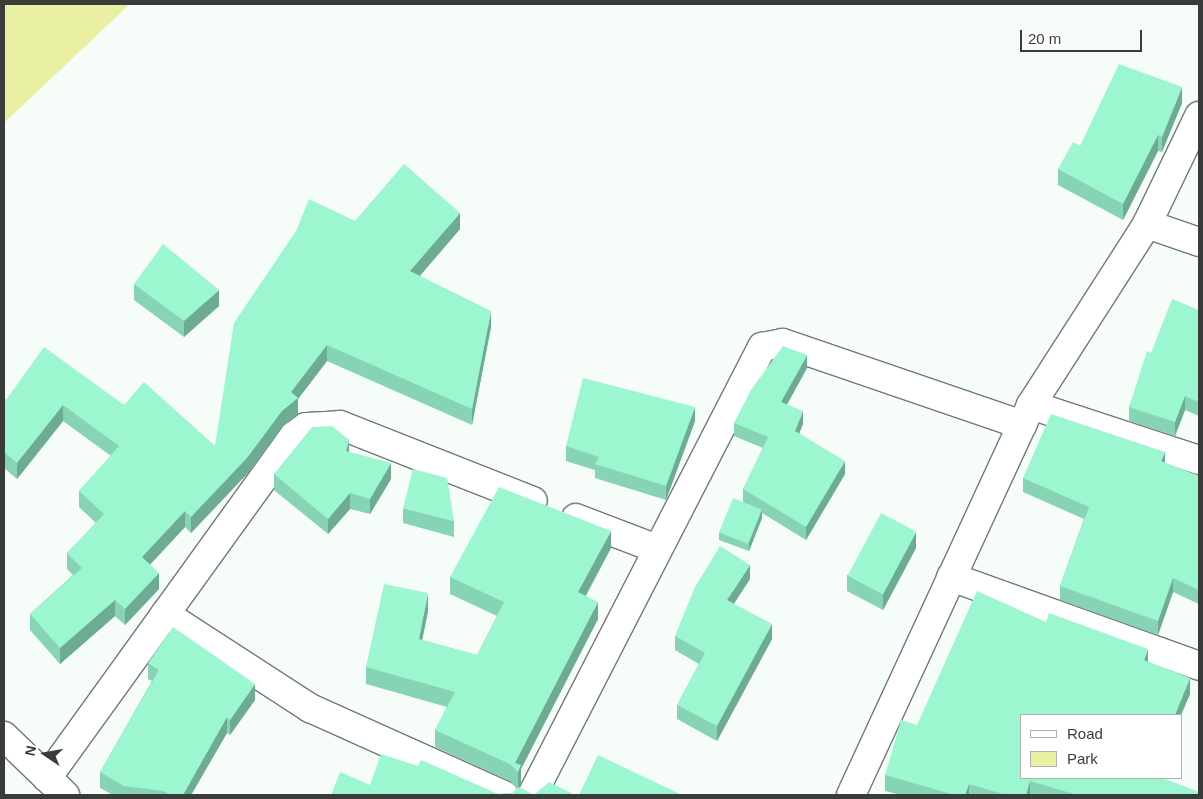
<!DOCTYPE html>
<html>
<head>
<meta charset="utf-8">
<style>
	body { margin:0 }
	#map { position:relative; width:1203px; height:799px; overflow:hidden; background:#f6fcf7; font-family:Helvetica,sans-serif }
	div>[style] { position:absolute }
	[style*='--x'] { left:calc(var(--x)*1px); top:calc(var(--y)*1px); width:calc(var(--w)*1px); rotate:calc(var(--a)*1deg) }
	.green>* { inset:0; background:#eaf0a2 }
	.roads { filter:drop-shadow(1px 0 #747975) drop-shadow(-1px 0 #747975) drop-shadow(0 1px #747975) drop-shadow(0 -1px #747975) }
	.minor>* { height:28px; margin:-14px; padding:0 14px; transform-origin:14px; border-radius:14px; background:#fff }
	.highway>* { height:28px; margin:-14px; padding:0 14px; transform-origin:14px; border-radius:14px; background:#fff }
	.wall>* { inset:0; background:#86d4b3 }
	.shaded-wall>* { inset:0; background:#6dac92 }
	.building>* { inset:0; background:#9cf6d0; transform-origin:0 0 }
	span { translate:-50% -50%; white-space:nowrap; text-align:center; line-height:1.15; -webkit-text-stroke:5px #fff; paint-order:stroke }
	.frame { position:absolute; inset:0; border:5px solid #3a3c3a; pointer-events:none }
	.legend { position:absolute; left:1020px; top:714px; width:162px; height:65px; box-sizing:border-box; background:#fff; border:1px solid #b0b1b0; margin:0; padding:6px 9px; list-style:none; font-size:15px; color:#3a3c3a }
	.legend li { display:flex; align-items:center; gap:10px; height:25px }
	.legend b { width:25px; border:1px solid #b0b1b0 }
	.north { position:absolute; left:20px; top:729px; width:50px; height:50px; -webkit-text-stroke:4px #fff; paint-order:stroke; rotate:282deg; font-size:14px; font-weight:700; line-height:20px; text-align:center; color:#3a3c3a }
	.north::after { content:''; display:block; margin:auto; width:18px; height:22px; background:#3a3c3a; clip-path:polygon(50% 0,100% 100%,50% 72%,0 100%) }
	.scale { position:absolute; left:1020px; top:30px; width:122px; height:22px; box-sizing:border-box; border:2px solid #3a3c3a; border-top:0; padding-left:6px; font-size:15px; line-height:18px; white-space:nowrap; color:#3a3c3a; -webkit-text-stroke:4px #fff; paint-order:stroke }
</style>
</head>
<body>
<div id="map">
	<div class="green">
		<i style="clip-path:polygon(4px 4px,130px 4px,4px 123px)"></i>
	</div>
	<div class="roads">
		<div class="minor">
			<i style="--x:1147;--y:224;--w:55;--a:19.1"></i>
			<i style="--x:1031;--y:405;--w:177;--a:18.1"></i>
			<i style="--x:576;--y:518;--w:87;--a:20.9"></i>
			<i style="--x:951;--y:577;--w:263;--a:19.7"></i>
			<i style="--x:165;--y:614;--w:173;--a:33"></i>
			<i style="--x:310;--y:708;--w:213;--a:24.2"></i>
			<i style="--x:47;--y:778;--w:422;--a:-54.2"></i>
			<i style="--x:294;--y:436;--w:15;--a:-37"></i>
			<i style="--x:306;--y:427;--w:34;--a:-3"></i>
			<i style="--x:340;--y:425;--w:207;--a:21.5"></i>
			<i style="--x:532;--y:795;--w:504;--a:-62.82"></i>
			<i style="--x:762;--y:347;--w:21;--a:-11"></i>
			<i style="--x:783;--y:343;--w:253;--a:18.9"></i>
			<i style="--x:851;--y:795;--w:430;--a:-65.2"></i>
			<i style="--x:1031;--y:405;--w:215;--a:-57.3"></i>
			<i style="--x:1147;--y:224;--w:120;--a:-64.3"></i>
		</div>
		<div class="highway">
			<i style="--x:4;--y:736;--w:85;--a:44"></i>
		</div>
	</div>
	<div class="wall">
		<i style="clip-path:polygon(1182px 103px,1162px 152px,1158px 151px,1123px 220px,1058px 185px,1058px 169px,1080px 146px)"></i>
		<i style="clip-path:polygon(355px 221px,460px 229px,420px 276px,491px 327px,472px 425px,327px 361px,298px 399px,298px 414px,282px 427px,247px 474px,191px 533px,185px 527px,150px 565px,159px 589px,125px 625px,115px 616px,60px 664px,30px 630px,30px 614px,73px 575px,67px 569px,67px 553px,96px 523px,79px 507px,79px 491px,111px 456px,63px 421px,17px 479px,4px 468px,4px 398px,6px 400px,124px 405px,215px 446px)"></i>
		<i style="clip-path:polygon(134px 284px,219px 306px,184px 337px,134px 300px)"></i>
		<i style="clip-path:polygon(1199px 310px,1199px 416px,1185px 410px,1175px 436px,1129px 421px,1129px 407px,1151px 353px)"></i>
		<i style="clip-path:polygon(807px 368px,787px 405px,803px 424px,799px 433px,845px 474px,806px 540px,762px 513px,762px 518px,749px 551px,719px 540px,719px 532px,743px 502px,743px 489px,763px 448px,734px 436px,734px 423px)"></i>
		<i style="clip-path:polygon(695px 421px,666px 500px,595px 478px,595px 470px,566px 461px,566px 446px)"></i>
		<i style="clip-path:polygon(349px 452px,391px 479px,370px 514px,350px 509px,328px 534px,274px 490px,274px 474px)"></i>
		<i style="clip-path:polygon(1165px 463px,1199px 476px,1199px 604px,1173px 592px,1158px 635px,1060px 600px,1060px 586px,1084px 519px,1023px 492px,1023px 478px)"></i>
		<i style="clip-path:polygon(403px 508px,454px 521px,454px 537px,403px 523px)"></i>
		<i style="clip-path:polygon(611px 548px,586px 596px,598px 619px,521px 769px,521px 783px,519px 787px,533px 795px,331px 795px,370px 785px,498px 794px,513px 793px,517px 788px,510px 781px,435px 747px,435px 730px,447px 707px,366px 684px,366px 667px,428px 611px,422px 640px,477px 655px,497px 616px,450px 594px,450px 577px)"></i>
		<i style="clip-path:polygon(916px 548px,883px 610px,847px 591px,847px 575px)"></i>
		<i style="clip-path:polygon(750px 579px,734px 604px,772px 639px,717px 741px,677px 719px,677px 705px,699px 664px,675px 650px,675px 636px)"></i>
		<i style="clip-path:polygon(1046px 622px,1148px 661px,1190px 694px,1181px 715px,1022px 715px,1199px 795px,901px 795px,885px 791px,885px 775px,917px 725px)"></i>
		<i style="clip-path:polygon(148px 663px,255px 700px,230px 735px,227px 733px,191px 795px,113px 795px,100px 788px,100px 772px,152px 681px,148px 679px)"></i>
	</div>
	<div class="shaded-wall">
		<i style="clip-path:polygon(1182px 87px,1182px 103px,1162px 152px,1162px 137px)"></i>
		<i style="clip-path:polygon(1158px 135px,1158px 151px,1123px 220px,1123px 204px)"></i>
		<i style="clip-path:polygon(460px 213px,460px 229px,410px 287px,410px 271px)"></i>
		<i style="clip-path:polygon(219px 290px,219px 306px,184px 337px,184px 321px)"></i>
		<i style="clip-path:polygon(491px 311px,491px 327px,472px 425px,472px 409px)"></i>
		<i style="clip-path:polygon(327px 345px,327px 361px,298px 399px,298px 414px,282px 427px,247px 474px,191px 533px,191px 517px,291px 392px)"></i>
		<i style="clip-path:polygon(807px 355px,807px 368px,781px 415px,781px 402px)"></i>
		<i style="clip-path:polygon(1185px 396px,1185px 410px,1175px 436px,1175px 422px)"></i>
		<i style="clip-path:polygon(63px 405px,63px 421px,17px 479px,17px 463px)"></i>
		<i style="clip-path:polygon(695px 407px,695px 421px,666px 500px,666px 486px)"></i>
		<i style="clip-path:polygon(803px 411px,803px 424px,795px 444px,795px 431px)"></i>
		<i style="clip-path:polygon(349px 440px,349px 455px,346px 451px)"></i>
		<i style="clip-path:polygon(1165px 452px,1165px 465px,1161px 461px)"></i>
		<i style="clip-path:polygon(845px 461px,845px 474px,806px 540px,806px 527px)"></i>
		<i style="clip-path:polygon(391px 463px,391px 479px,370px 514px,370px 499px)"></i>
		<i style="clip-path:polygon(350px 493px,350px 509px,328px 534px,328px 519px)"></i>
		<i style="clip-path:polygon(762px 510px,762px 518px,749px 551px,749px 543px)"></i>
		<i style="clip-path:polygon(185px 511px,185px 527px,142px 573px,142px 557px)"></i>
		<i style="clip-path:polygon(611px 531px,611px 548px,578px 609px,578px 592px)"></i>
		<i style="clip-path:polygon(916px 532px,916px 548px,883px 610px,883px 594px)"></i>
		<i style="clip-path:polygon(750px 565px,750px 579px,727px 614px,727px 600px)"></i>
		<i style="clip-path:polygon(159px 573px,159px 589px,125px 625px,125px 609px)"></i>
		<i style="clip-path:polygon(1173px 578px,1173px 592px,1158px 635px,1158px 621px)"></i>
		<i style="clip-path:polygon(428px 593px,428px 611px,419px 656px,419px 639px)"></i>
		<i style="clip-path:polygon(115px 600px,115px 616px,60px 664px,60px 648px)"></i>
		<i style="clip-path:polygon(598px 602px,598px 619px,521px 769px,521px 783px,518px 789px,518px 772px,515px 763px)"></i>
		<i style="clip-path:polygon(772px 624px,772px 639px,717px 741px,717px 726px)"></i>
		<i style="clip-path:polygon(1148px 649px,1148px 664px,1144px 660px)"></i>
		<i style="clip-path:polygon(1190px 678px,1190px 694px,1181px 715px,1175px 715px)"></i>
		<i style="clip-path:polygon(255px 684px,255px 700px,230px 735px,230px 720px)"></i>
		<i style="clip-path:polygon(227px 717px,227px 733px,191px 795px,183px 795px)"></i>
		<i style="clip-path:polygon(1030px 781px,1030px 795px,1026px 795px)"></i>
		<i style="clip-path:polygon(969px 784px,969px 795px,965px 795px)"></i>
	</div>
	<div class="building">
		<i style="clip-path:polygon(1119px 64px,1182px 87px,1162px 137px,1158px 135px,1123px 204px,1058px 169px,1073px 142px,1080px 146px)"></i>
		<i style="clip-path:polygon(404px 164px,460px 213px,410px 271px,491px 311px,472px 409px,327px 345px,291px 392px,298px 398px,282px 411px,247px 458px,191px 517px,185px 511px,142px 557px,159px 573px,125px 609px,115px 600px,60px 648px,30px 614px,82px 568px,67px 553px,104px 514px,79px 491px,119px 446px,63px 405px,17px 463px,4px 452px,4px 398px,6px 400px,44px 347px,124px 405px,144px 382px,215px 446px,234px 323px,296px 231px,309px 199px,355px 221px)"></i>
		<i style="clip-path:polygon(163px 244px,219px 290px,184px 321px,134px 284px)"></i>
		<i style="clip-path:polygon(1172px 299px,1199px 310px,1199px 402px,1185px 396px,1175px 422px,1129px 407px,1147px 351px,1151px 353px)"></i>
		<i style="clip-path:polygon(783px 346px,807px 355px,781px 402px,803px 411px,795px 431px,845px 461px,806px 527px,743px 489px,768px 437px,734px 423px,751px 390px)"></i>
		<i style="clip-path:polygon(583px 378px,695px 407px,666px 486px,595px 464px,599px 457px,566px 446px)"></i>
		<i style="clip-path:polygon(1051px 414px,1165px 452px,1161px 461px,1199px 476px,1199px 529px,1198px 532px,1199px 532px,1199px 590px,1173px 578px,1158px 621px,1060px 586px,1089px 507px,1023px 478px)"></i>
		<i style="clip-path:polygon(332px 426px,349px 440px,346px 451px,391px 463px,370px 499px,350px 493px,328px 519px,274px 474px,312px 427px)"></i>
		<i style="clip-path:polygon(413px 469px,447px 478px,454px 521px,403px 508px)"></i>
		<i style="clip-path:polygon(499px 487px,611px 531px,578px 592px,598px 602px,515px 763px,521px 765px,518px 772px,510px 764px,435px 730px,455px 692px,366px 667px,384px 584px,428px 593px,419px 639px,477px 655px,504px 602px,450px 577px)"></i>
		<i style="left:733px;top:498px;width:31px;height:37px;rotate:22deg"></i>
		<i style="left:881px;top:513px;width:40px;height:71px;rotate:28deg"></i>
		<i style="clip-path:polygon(720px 546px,750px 565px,727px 600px,772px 624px,717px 726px,677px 705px,705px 653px,675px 636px,695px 587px)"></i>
		<i style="clip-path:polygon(977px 591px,1046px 622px,1049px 613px,1148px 649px,1144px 660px,1190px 678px,1175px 715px,1022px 715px,1022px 778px,1163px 778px,1199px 792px,1199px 795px,1077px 795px,1030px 781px,1026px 795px,1006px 795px,969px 784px,965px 795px,955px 795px,885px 775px,901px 720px,917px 725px)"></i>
		<i style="clip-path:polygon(173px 627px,255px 684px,230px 720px,227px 717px,183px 795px,170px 795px,163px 791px,124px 786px,100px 772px,159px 670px,148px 663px)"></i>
		<i style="clip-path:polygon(381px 754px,418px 766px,421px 760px,498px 794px,513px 793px,518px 787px,533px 795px,331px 795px,340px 772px,370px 785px)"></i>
		<i style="clip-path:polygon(598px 755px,682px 795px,579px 795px)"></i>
		<i style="clip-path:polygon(549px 782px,575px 795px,534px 795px)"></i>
	</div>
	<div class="frame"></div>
	<ul class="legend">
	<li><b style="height:6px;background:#fff"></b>Road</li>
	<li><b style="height:14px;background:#eaf0a2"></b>Park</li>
	</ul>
	<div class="north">N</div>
	<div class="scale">20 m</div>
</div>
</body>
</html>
